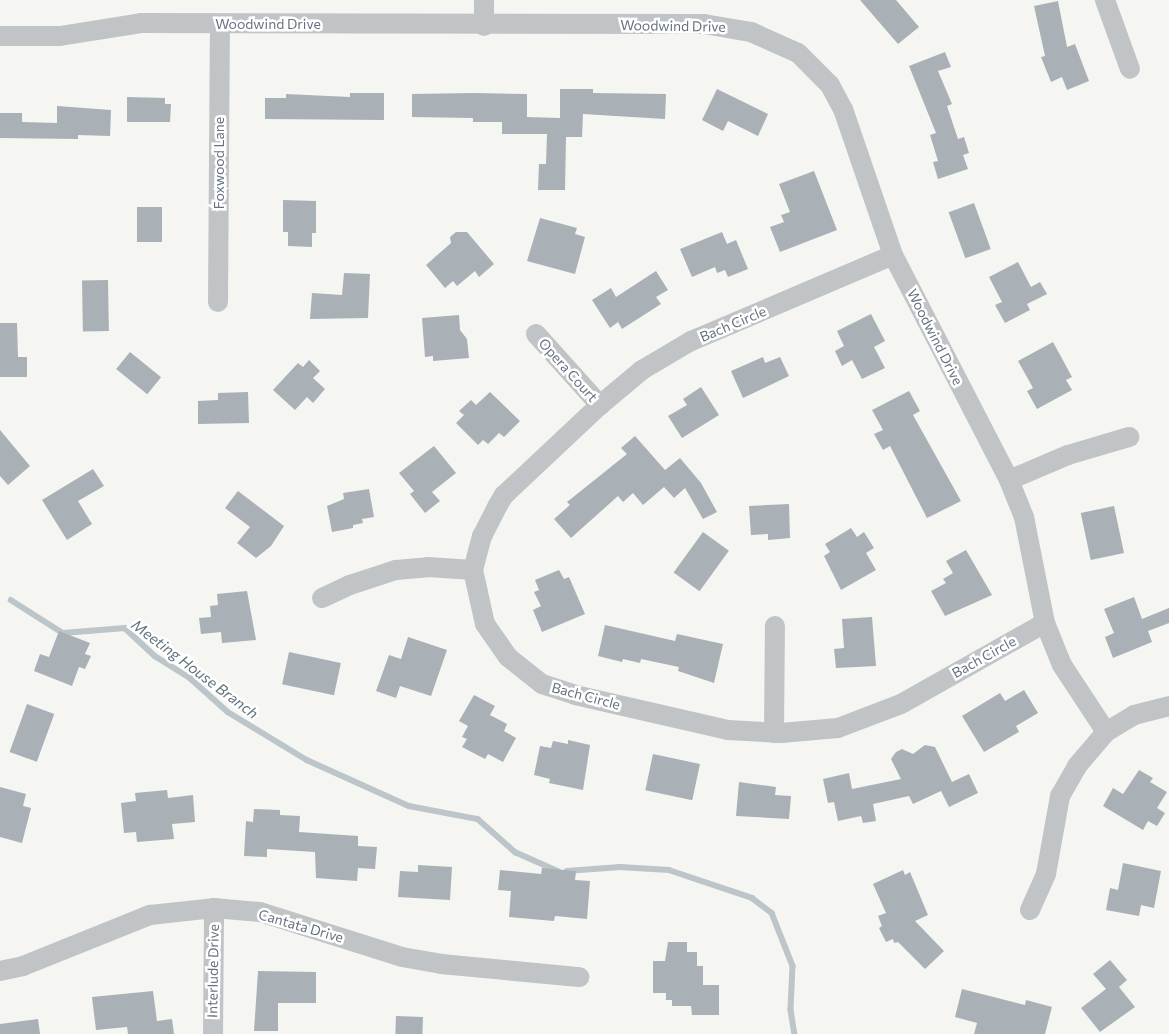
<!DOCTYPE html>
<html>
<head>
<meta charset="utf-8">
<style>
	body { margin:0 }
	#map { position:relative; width:1169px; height:1034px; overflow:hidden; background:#f5f5f2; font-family:Commissioner,sans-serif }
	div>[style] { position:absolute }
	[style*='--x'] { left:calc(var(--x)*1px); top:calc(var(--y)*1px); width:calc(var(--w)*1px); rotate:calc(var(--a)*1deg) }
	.stream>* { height:5.5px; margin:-2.75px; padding:0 2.75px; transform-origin:2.75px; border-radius:2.75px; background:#bcc5ca }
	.building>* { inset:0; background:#a9b1b6; transform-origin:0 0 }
	.street>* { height:20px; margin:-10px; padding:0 10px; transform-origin:10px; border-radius:10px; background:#c0c4c7 }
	span { translate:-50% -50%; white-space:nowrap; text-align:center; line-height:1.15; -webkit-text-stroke:5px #fff; paint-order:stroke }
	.street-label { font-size:14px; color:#657382 }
	.water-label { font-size:15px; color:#61747f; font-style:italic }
</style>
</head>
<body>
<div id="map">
	<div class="stream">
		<i style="--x:11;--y:600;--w:62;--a:32.4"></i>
		<i style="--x:63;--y:633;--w:62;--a:-4.6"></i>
		<i style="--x:125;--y:628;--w:41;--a:43"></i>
		<i style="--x:155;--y:656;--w:41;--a:32.2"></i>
		<i style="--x:190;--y:678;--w:51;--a:41.8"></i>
		<i style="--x:228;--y:712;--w:92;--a:31.3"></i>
		<i style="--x:307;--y:760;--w:112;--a:24.3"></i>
		<i style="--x:409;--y:806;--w:70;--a:10.7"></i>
		<i style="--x:478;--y:819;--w:50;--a:41.7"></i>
		<i style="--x:515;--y:852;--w:47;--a:23.8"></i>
		<i style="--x:567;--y:871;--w:53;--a:-4.3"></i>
		<i style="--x:620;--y:867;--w:49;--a:3.5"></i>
		<i style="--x:669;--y:870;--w:88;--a:18.6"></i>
		<i style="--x:752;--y:898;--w:25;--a:37"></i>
		<i style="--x:772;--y:913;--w:57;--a:68.4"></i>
		<i style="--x:793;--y:966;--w:44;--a:92.6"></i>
		<i style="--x:791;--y:1010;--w:24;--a:81"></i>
	</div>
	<div class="building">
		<i style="clip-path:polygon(860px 0,896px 0,919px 27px,898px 44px)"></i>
		<i style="clip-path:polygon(1058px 1px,1067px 47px,1075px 44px,1089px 81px,1067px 90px,1062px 77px,1051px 82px,1041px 57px,1045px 56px,1034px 6px)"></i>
		<i style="clip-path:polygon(945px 52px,951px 67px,938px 71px,952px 104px,947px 106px,958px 139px,964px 137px,969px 153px,963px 155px,968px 169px,938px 179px,933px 162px,938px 161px,930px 135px,936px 133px,909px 66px)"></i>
		<i style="clip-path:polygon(560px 89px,593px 89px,593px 93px,666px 94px,665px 119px,583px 114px,582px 137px,566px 137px,565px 190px,538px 190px,539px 164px,546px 164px,547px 134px,502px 134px,502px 122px,473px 122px,473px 118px,412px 117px,412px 94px,474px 93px,527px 94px,527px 117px,560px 118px)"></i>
		<i style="clip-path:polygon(717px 89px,768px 114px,758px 136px,728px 121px,723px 131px,702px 120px)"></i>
		<i style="clip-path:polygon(350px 93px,384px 93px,384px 120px,265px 119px,265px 98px,286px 98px,286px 94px,350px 97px)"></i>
		<i style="clip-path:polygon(127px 97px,165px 98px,165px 104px,171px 104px,170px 122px,127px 122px)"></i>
		<i style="clip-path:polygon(57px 106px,111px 110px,110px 136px,78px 135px,78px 139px,0 138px,0 113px,22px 113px,22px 122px,57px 123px)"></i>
		<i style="clip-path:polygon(814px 171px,837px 230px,780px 252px,770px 227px,784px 222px,781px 215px,790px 212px,779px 184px)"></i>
		<i style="clip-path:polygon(283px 200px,316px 201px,316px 233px,312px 233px,312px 247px,288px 246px,288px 232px,283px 232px)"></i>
		<i style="left:974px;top:203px;width:49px;height:27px;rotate:70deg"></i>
		<i style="left:137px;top:207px;width:25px;height:35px"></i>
		<i style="clip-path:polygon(540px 218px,577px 228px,575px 234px,585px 237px,575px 274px,527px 261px)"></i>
		<i style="clip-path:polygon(456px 232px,467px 232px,494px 264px,479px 277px,475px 271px,457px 286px,453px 281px,445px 288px,426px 265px,451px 243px,450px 237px)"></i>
		<i style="clip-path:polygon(722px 232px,727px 244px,736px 240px,748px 269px,728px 277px,725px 270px,717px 273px,715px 267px,692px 277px,680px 249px)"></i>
		<i style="clip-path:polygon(1018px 262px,1031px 287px,1040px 282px,1047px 294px,1027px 304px,1030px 310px,1005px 323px,995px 305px,1002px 302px,989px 277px)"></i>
		<i style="clip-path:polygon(656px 271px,668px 290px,656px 297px,661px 304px,622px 329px,618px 322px,610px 328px,592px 300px,611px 288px,616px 297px)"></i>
		<i style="clip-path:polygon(344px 273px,370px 274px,368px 318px,310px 319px,312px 293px,342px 295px)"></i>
		<i style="left:108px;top:280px;width:51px;height:26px;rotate:89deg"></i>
		<i style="clip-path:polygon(871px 314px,885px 341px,874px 347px,885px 368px,862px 379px,852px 360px,842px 366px,835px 351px,844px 346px,837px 331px)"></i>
		<i style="clip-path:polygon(459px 315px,460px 330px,467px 339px,469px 358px,433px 361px,433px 356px,425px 357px,422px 318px)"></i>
		<i style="clip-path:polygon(0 323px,17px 323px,18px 357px,27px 357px,27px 377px,0 377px)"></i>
		<i style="clip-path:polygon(1053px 342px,1072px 377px,1066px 380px,1072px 390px,1037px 409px,1027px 391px,1033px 388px,1018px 361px)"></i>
		<i style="left:130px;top:352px;width:40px;height:22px;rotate:39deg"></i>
		<i style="clip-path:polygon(763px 357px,765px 363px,780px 357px,789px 376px,743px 398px,731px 371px)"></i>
		<i style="clip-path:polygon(309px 360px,320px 371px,313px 378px,325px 389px,313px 403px,307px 397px,295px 410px,273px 390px,298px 363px,303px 367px)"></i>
		<i style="clip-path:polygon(701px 387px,719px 415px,682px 438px,668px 416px,687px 405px,683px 399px)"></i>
		<i style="clip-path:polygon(909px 391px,920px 411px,913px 415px,961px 501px,927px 518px,890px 446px,883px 450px,874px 434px,883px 430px,872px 410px)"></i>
		<i style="clip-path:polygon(248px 392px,249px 423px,198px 424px,198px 401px,218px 400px,218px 393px)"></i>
		<i style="clip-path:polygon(490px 392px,520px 421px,504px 437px,499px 433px,488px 444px,483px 440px,478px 445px,456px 423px,464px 415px,459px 411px,471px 400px,476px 405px)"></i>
		<i style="clip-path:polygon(0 430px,30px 466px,8px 485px,0 476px)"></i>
		<i style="clip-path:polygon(635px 436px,665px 470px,680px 458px,701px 483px,717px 512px,703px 519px,685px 488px,674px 498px,664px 487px,643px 505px,633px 493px,623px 502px,618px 496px,571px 538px,554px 519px,570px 505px,567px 502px,627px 454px,621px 448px)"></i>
		<i style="clip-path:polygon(434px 446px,456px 473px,432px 492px,440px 501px,425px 513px,410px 494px,414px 491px,399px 473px)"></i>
		<i style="clip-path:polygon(93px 469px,104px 486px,78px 501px,92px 524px,67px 540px,42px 500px)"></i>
		<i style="clip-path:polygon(369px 489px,374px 517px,362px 519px,363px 523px,353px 525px,353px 528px,332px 532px,327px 506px,344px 499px,343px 493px)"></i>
		<i style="clip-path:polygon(238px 491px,284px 526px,271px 546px,256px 558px,237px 543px,250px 527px,225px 508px)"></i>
		<i style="clip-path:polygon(789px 504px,790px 538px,768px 540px,768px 534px,751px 535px,749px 506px)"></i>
		<i style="left:1114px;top:506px;width:48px;height:34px;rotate:78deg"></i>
		<i style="clip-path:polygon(851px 528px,857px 537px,864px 532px,874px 548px,866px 553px,876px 570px,841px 590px,824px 556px,830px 552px,825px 544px)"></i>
		<i style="left:703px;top:532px;width:32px;height:50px;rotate:36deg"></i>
		<i style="clip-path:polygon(966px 550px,992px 595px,945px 616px,931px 591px,946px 583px,943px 579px,953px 573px,946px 561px)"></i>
		<i style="clip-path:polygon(559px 570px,564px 579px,569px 577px,585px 614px,542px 632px,533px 610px,541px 606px,534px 592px,539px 590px,535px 580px)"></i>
		<i style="clip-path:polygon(247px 591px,256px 640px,222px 643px,221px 632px,201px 634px,199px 618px,211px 617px,210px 606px,218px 605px,217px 594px)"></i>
		<i style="clip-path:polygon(1134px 597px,1142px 619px,1169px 608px,1169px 623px,1148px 631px,1152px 642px,1113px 658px,1105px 637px,1114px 633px,1104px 609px)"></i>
		<i style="clip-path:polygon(872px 617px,876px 666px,836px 668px,834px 649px,844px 648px,842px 619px)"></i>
		<i style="clip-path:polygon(605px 625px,675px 641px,677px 634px,723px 644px,714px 683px,678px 671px,679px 667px,641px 659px,640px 663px,623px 659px,622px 662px,598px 656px)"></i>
		<i style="clip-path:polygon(59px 631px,90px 643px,85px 654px,91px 656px,85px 669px,79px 667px,72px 686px,34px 671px,40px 654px,49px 657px)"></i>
		<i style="clip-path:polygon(408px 637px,447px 650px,431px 696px,400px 686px,396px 698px,376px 691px,389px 655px,401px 659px)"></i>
		<i style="left:289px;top:652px;width:53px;height:33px;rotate:12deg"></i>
		<i style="clip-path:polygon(1024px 690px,1038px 713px,1016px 726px,1019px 732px,984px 752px,962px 716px,1000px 693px,1005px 701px)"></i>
		<i style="clip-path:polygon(474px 695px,495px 706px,490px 715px,507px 724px,504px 731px,516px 738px,503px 762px,488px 754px,485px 759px,462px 747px,467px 739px,462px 737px,468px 726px,459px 721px)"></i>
		<i style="left:27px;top:704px;width:29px;height:51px;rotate:20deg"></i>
		<i style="clip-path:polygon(568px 740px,590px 745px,583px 790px,549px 783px,550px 779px,534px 775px,540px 746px,551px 748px,553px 741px,568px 744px)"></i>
		<i style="clip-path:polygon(925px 745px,935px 747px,952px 782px,969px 774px,978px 793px,949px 807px,941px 791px,913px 804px,909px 796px,873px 804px,876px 821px,863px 823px,861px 816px,838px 821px,834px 802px,828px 803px,823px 779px,849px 773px,852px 789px,901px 779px,891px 759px,896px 752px,902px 749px,913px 754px)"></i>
		<i style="left:653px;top:754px;width:48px;height:37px;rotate:12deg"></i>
		<i style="clip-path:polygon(1139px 770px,1153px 778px,1150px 782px,1167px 792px,1157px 808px,1165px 813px,1157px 826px,1148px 821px,1143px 830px,1103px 806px,1113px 788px,1123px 794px)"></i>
		<i style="clip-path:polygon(739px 782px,776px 787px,775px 795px,791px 796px,789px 819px,736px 816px)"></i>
		<i style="clip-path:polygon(0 787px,26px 794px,23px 806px,31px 808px,22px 843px,0 837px)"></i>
		<i style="clip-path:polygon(167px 790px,168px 798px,193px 795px,195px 822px,172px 824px,174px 839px,137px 842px,136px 832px,124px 833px,121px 803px,136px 801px,135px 793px)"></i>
		<i style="clip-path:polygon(254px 809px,280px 810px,280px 815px,300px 816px,299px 832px,358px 836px,358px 846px,377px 847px,375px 869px,358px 868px,357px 881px,316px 878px,315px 852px,267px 849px,267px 857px,244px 856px,246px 821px,253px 822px)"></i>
		<i style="clip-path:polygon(1123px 863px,1161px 871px,1154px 908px,1141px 905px,1139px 916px,1106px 910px,1110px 888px,1118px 890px)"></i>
		<i style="clip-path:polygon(418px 865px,452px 867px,450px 900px,398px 897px,400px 871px,418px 872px)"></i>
		<i style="clip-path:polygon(542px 868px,576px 871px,575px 880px,590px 881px,587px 919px,555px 916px,554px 921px,509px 917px,511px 891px,498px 890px,500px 870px,541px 874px)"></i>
		<i style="clip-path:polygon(903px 870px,905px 875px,910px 872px,928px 915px,915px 921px,944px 951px,925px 969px,898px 942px,894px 943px,893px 939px,886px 942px,879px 928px,882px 926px,878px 916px,886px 913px,873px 884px)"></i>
		<i style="clip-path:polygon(668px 942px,687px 942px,687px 952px,697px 952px,697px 966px,703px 966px,703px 985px,719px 985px,719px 1015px,692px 1015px,691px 1006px,672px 1006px,672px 1000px,666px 1000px,666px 993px,653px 993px,653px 961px,665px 961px)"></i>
		<i style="clip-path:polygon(1110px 960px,1127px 980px,1119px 987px,1135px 1007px,1100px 1032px,1081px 1008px,1106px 989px,1093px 974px)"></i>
		<i style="clip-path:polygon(258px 971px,316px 972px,316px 1003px,278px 1003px,278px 1031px,254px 1031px)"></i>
		<i style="clip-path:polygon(962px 989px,1025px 1005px,1026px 1000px,1052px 1007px,1045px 1034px,974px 1034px,977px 1023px,955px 1017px)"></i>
		<i style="clip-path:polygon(153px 991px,157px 1021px,172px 1019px,174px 1034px,128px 1034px,127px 1027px,96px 1030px,92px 997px)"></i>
		<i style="left:396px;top:1016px;width:27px;height:18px;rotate:2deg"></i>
		<i style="clip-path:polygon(38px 1019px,40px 1034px,0 1034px,0 1024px)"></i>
	</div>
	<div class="street">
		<i style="--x:484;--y:0;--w:26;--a:90"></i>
		<i style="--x:1105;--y:0;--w:73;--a:70.1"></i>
		<i style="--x:0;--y:36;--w:60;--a:0"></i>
		<i style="--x:60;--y:36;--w:82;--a:-9.1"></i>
		<i style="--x:141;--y:23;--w:563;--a:0.1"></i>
		<i style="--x:704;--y:24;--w:48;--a:9.7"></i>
		<i style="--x:751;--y:32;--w:51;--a:24.1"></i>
		<i style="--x:798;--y:53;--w:45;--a:45"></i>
		<i style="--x:830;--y:85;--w:27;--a:62"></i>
		<i style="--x:843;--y:109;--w:154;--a:71.1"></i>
		<i style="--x:893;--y:255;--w:253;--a:62.7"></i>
		<i style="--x:1009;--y:480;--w:40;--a:68"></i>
		<i style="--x:1024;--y:517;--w:108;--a:78.8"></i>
		<i style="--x:1045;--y:623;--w:45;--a:68"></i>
		<i style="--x:1062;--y:665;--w:80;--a:56.7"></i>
		<i style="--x:893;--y:255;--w:220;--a:156.9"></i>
		<i style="--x:691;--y:341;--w:57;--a:149.4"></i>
		<i style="--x:642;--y:370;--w:55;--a:140.2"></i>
		<i style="--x:600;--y:405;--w:132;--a:136.8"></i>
		<i style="--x:504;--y:495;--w:12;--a:121"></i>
		<i style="--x:498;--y:505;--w:35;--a:117"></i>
		<i style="--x:482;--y:536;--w:35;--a:105"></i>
		<i style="--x:473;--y:570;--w:55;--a:77.5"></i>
		<i style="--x:485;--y:624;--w:40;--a:55.1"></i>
		<i style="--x:508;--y:657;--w:43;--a:38.5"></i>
		<i style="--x:542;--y:684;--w:35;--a:18"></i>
		<i style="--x:575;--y:695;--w:157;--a:12.9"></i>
		<i style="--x:728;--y:730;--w:53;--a:3.2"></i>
		<i style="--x:781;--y:733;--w:57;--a:-5"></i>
		<i style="--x:838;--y:728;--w:67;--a:-20.9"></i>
		<i style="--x:901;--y:704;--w:165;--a:-29.4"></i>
		<i style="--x:218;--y:302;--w:278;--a:-89.6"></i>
		<i style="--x:536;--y:334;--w:96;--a:48"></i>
		<i style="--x:1009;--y:480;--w:64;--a:-23"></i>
		<i style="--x:1068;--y:455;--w:64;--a:-16.4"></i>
		<i style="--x:322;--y:598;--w:31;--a:-25"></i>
		<i style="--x:350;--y:585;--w:48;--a:-18.1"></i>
		<i style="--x:396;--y:570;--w:32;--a:-5"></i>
		<i style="--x:428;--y:567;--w:45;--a:3.8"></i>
		<i style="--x:774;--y:733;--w:107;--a:-89.5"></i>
		<i style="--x:1030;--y:910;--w:39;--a:-66"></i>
		<i style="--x:1046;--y:874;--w:79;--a:-79.8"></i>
		<i style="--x:1060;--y:796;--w:34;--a:-60"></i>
		<i style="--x:1077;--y:766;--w:45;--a:-49.5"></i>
		<i style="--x:1106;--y:732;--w:33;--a:-31"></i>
		<i style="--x:1134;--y:715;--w:36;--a:-14"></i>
		<i style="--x:0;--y:971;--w:24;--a:-12"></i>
		<i style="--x:23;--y:966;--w:137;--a:-21.9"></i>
		<i style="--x:150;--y:915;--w:64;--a:-6.2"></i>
		<i style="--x:214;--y:908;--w:46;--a:5"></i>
		<i style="--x:260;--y:912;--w:149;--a:17.6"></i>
		<i style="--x:402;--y:957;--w:40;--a:10"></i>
		<i style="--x:441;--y:964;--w:139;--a:5.4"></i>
		<i style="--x:213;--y:1034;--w:126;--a:-89.5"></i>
	</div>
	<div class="street-label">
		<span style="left:268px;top:24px">Woodwind Drive</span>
		<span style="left:673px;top:26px;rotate:1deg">Woodwind Drive</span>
		<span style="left:219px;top:163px;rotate:-90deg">Foxwood Lane</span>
		<span style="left:733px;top:324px;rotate:-23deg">Bach Circle</span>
		<span style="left:935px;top:337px;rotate:63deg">Woodwind Drive</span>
		<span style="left:568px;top:370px;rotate:48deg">Opera Court</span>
		<span style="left:984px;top:657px;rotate:-29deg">Bach Circle</span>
		<span style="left:586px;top:696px;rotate:15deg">Bach Circle</span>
		<span style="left:301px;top:926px;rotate:16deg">Cantata Drive</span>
		<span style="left:213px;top:971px;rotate:-89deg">Interlude Drive</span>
	</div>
	<div class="water-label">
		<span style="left:195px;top:669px;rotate:37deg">Meeting House Branch</span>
	</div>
</div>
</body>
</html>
